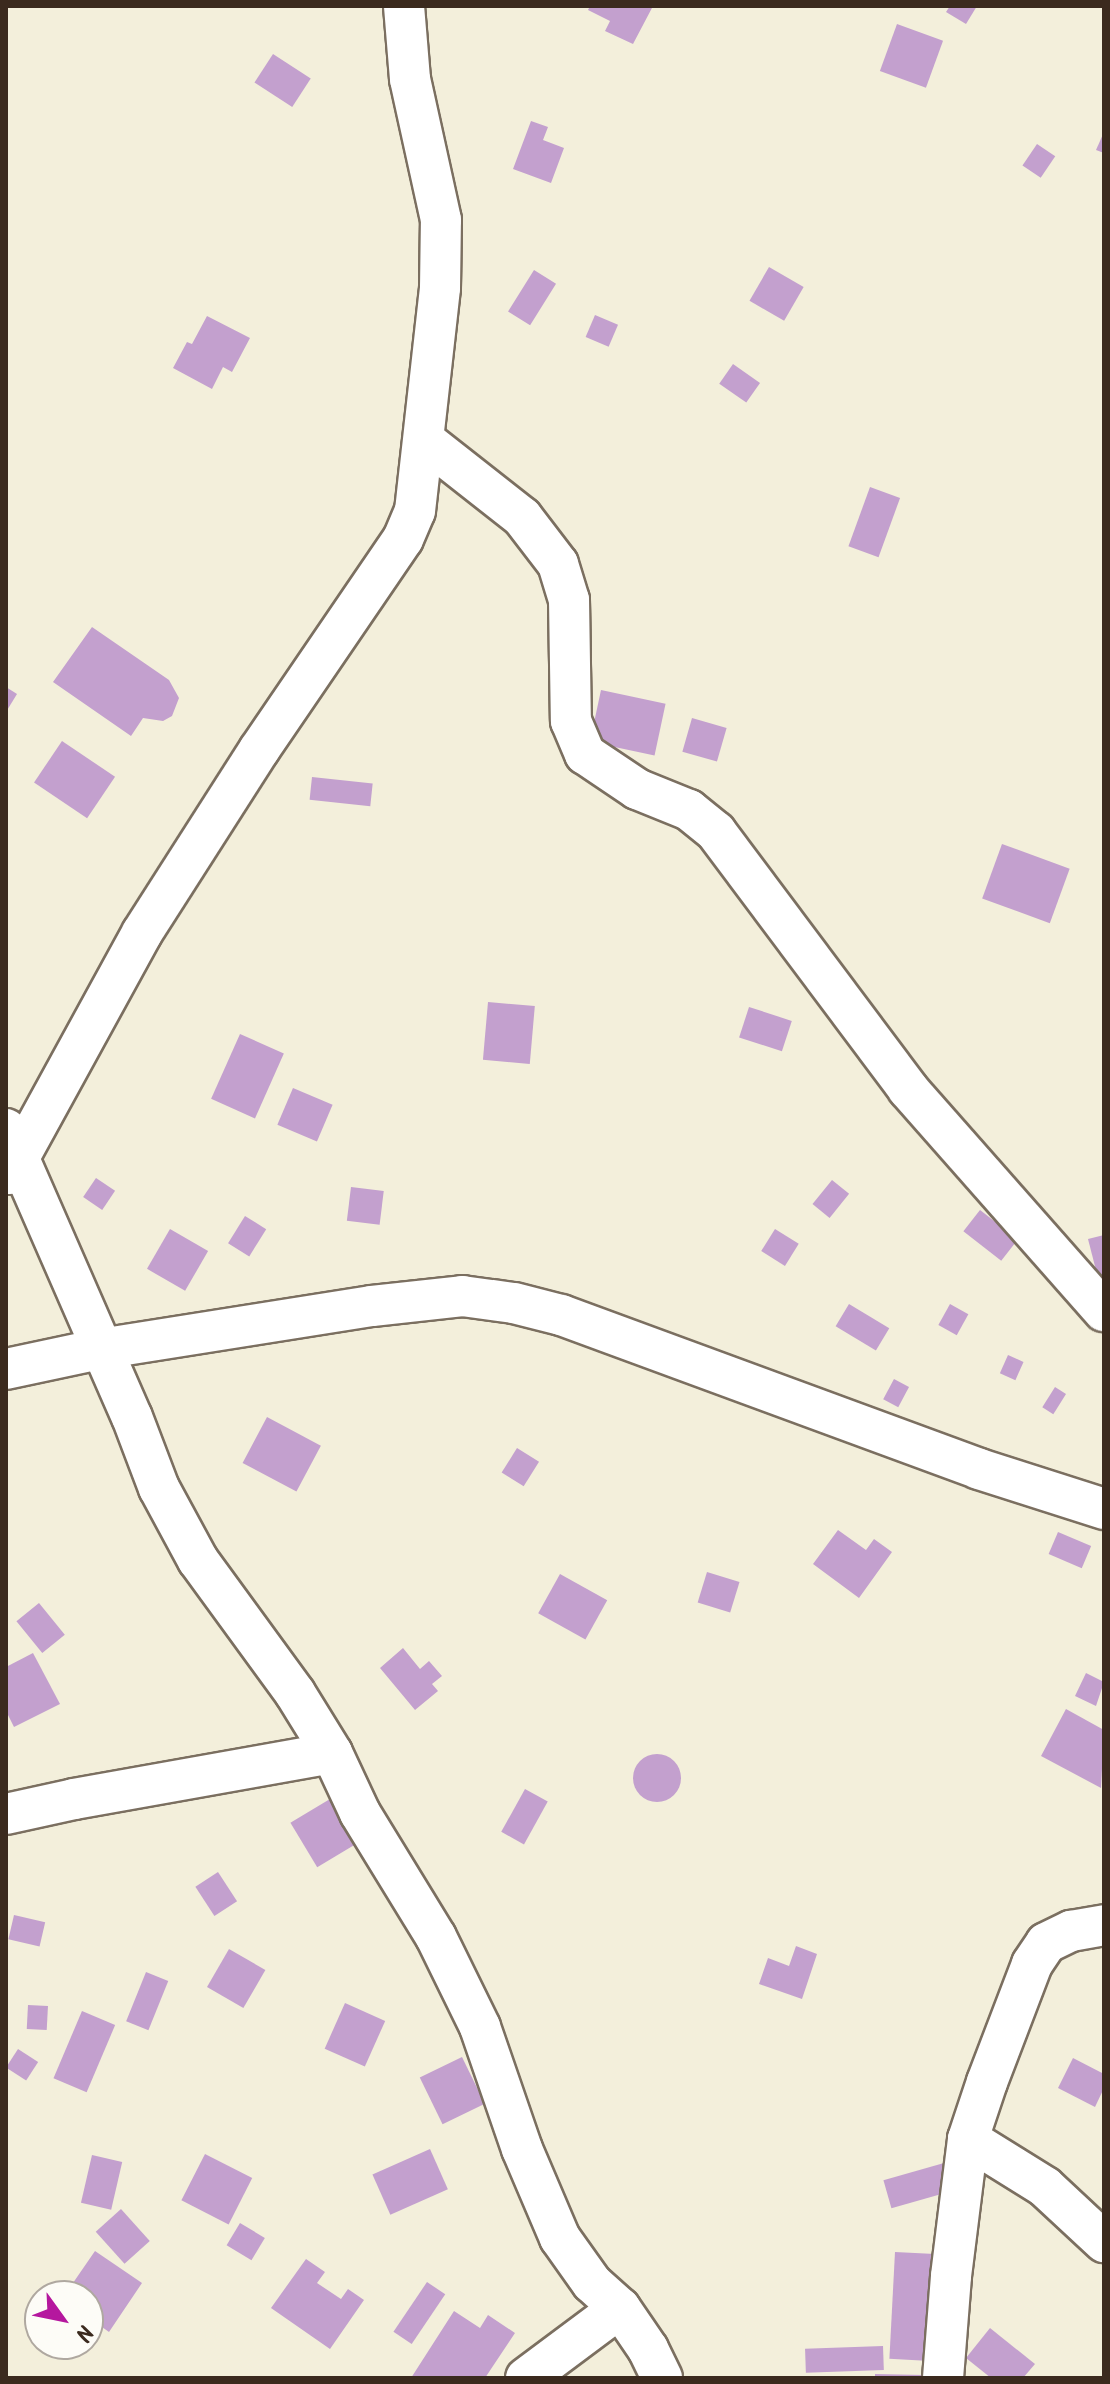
<!DOCTYPE html>
<html>
<head>
<meta charset="utf-8">
<style>
	body { margin:0 }
	#map { position:relative; width:1110px; height:2384px; overflow:hidden; background:#f3efdb; font-family:Kalam,sans-serif }
	div>[style] { position:absolute }
	[style*='--x'] { left:calc(var(--x)*1px); top:calc(var(--y)*1px); width:calc(var(--w)*1px); rotate:calc(var(--a)*1deg) }
	.building>* { inset:0; background:#c3a0ce; transform-origin:0 0 }
	.round { border-radius:50% }
	.roads { filter:drop-shadow(2px 0 #7b6f60) drop-shadow(-2px 0 #7b6f60) drop-shadow(0 2px #7b6f60) drop-shadow(0 -2px #7b6f60) }
	.minor>* { height:40px; margin:-20px; padding:0 20px; transform-origin:20px; border-radius:20px; background:#fff }
	span { translate:-50% -50%; white-space:nowrap; text-align:center; line-height:1.15; -webkit-text-stroke:6px #fdfcf7; paint-order:stroke }
	.frame { position:absolute; inset:0; border:8px solid #3b2a1e; pointer-events:none }
	.north { position:absolute; left:24px; top:2280px; width:80px; height:80px; box-sizing:border-box; background:#fdfcf7; border:2px solid #afa8a0; border-radius:50%; rotate:123deg; font-size:22px; font-weight:700; line-height:32px; text-align:center; color:#3b2a1e }
	.north::after { content:''; display:block; margin:auto; width:28px; height:36px; background:#b5179e; clip-path:polygon(50% 0,100% 100%,50% 72%,0 100%) }
</style>
</head>
<body>
<div id="map">
	<div class="building">
		<i style="clip-path:polygon(590px 6px,653px 6px,633px 44px,605px 31px,610px 21px,588px 10px)"></i>
		<i style="clip-path:polygon(950px 6px,977px 6px,966px 24px,946px 12px)"></i>
		<i style="left:897px;top:24px;width:49px;height:50px;rotate:20deg"></i>
		<i style="left:273px;top:54px;width:45px;height:34px;rotate:33deg"></i>
		<i style="clip-path:polygon(531px 121px,548px 127px,543px 140px,564px 148px,551px 183px,513px 169px)"></i>
		<i style="clip-path:polygon(1104px 132px,1104px 153px,1096px 150px)"></i>
		<i style="left:1037px;top:144px;width:22px;height:26px;rotate:34deg"></i>
		<i style="left:769px;top:267px;width:40px;height:39px;rotate:30deg"></i>
		<i style="left:534px;top:270px;width:26px;height:49px;rotate:32deg"></i>
		<i style="left:595px;top:315px;width:25px;height:24px;rotate:23deg"></i>
		<i style="clip-path:polygon(207px 316px,250px 338px,232px 372px,223px 367px,212px 389px,173px 368px,187px 342px,192px 344px)"></i>
		<i style="left:733px;top:364px;width:33px;height:24px;rotate:35deg"></i>
		<i style="left:870px;top:487px;width:32px;height:63px;rotate:20deg"></i>
		<i style="clip-path:polygon(92px 627px,169px 680px,179px 698px,172px 716px,163px 721px,143px 718px,131px 736px,53px 682px)"></i>
		<i style="clip-path:polygon(6px 687px,17px 694px,6px 712px)"></i>
		<i style="left:601px;top:690px;width:66px;height:53px;rotate:12deg"></i>
		<i style="left:692px;top:718px;width:36px;height:35px;rotate:16deg"></i>
		<i style="left:62px;top:741px;width:64px;height:50px;rotate:34deg"></i>
		<i style="left:312px;top:777px;width:61px;height:23px;rotate:6deg"></i>
		<i style="left:1002px;top:844px;width:72px;height:58px;rotate:20deg"></i>
		<i style="left:488px;top:1002px;width:47px;height:58px;rotate:5deg"></i>
		<i style="left:749px;top:1007px;width:45px;height:32px;rotate:18deg"></i>
		<i style="left:240px;top:1034px;width:48px;height:71px;rotate:24deg"></i>
		<i style="left:293px;top:1088px;width:43px;height:40px;rotate:23deg"></i>
		<i style="left:96px;top:1178px;width:23px;height:23px;rotate:34deg"></i>
		<i style="left:832px;top:1180px;width:22px;height:31px;rotate:39deg"></i>
		<i style="left:351px;top:1187px;width:33px;height:34px;rotate:7deg"></i>
		<i style="left:980px;top:1210px;width:48px;height:27px;rotate:38deg"></i>
		<i style="left:245px;top:1216px;width:25px;height:32px;rotate:32deg"></i>
		<i style="left:170px;top:1229px;width:44px;height:46px;rotate:30deg"></i>
		<i style="left:775px;top:1229px;width:28px;height:26px;rotate:32deg"></i>
		<i style="clip-path:polygon(1104px 1235px,1104px 1277px,1098px 1278px,1088px 1239px)"></i>
		<i style="left:849px;top:1304px;width:47px;height:26px;rotate:31deg"></i>
		<i style="left:950px;top:1304px;width:21px;height:24px;rotate:29deg"></i>
		<i style="left:1008px;top:1355px;width:17px;height:20px;rotate:24deg"></i>
		<i style="left:894px;top:1379px;width:17px;height:23px;rotate:28deg"></i>
		<i style="left:1055px;top:1387px;width:13px;height:24px;rotate:32deg"></i>
		<i style="left:267px;top:1417px;width:61px;height:52px;rotate:28deg"></i>
		<i style="left:517px;top:1448px;width:26px;height:29px;rotate:32deg"></i>
		<i style="clip-path:polygon(838px 1530px,866px 1550px,874px 1539px,892px 1552px,859px 1598px,813px 1564px)"></i>
		<i style="left:1058px;top:1532px;width:36px;height:24px;rotate:23deg"></i>
		<i style="left:707px;top:1572px;width:34px;height:32px;rotate:17deg"></i>
		<i style="left:560px;top:1574px;width:54px;height:45px;rotate:29deg"></i>
		<i style="left:39px;top:1603px;width:41px;height:29px;rotate:51deg"></i>
		<i style="clip-path:polygon(403px 1648px,420px 1669px,429px 1661px,442px 1676px,432px 1684px,438px 1691px,415px 1710px,380px 1668px)"></i>
		<i style="clip-path:polygon(33px 1653px,60px 1704px,14px 1727px,6px 1711px,6px 1667px)"></i>
		<i style="clip-path:polygon(1086px 1673px,1104px 1682px,1096px 1706px,1075px 1696px)"></i>
		<i style="clip-path:polygon(1066px 1709px,1104px 1730px,1101px 1788px,1041px 1756px)"></i>
		<i class="round" style="left:633px;top:1754px;width:48px;height:48px"></i>
		<i style="left:525px;top:1789px;width:26px;height:49px;rotate:29deg"></i>
		<i style="left:335px;top:1796px;width:52px;height:52px;rotate:59deg"></i>
		<i style="left:218px;top:1872px;width:35px;height:27px;rotate:57deg"></i>
		<i style="left:14px;top:1915px;width:32px;height:25px;rotate:13deg"></i>
		<i style="clip-path:polygon(796px 1946px,817px 1954px,802px 1999px,759px 1984px,768px 1958px,789px 1966px)"></i>
		<i style="left:229px;top:1949px;width:42px;height:44px;rotate:30deg"></i>
		<i style="left:146px;top:1972px;width:24px;height:53px;rotate:22deg"></i>
		<i style="left:345px;top:2003px;width:44px;height:50px;rotate:24deg"></i>
		<i style="left:28px;top:2005px;width:20px;height:24px;rotate:3deg"></i>
		<i style="left:82px;top:2011px;width:36px;height:73px;rotate:23deg"></i>
		<i style="left:18px;top:2049px;width:24px;height:22px;rotate:33deg"></i>
		<i style="left:462px;top:2057px;width:52px;height:47px;rotate:64deg"></i>
		<i style="clip-path:polygon(1073px 2058px,1104px 2074px,1104px 2088px,1095px 2107px,1058px 2088px)"></i>
		<i style="left:430px;top:2149px;width:44px;height:63px;rotate:66deg"></i>
		<i style="left:205px;top:2154px;width:53px;height:52px;rotate:27deg"></i>
		<i style="left:92px;top:2155px;width:31px;height:49px;rotate:13deg"></i>
		<i style="left:944px;top:2163px;width:29px;height:63px;rotate:74deg"></i>
		<i style="left:121px;top:2209px;width:43px;height:34px;rotate:48deg"></i>
		<i style="left:240px;top:2223px;width:29px;height:26px;rotate:31deg"></i>
		<i style="clip-path:polygon(95px 2251px,142px 2283px,109px 2332px,88px 2317px,88px 2296px,64px 2296px)"></i>
		<i style="left:895px;top:2252px;width:45px;height:107px;rotate:3deg"></i>
		<i style="clip-path:polygon(306px 2259px,325px 2272px,317px 2283px,341px 2299px,348px 2289px,364px 2300px,330px 2349px,271px 2308px)"></i>
		<i style="left:427px;top:2282px;width:22px;height:60px;rotate:34deg"></i>
		<i style="clip-path:polygon(454px 2311px,480px 2328px,488px 2315px,515px 2333px,485px 2378px,411px 2378px)"></i>
		<i style="clip-path:polygon(990px 2328px,1035px 2364px,1023px 2378px,991px 2378px,966px 2358px)"></i>
		<i style="left:883px;top:2346px;width:24px;height:78px;rotate:88deg"></i>
		<i style="clip-path:polygon(875px 2374px,924px 2375px,924px 2378px,875px 2378px)"></i>
	</div>
	<div class="roads">
		<div class="minor">
			<i style="--x:424;--y:440;--w:125;--a:38.2"></i>
			<i style="--x:522;--y:517;--w:59;--a:52.5"></i>
			<i style="--x:558;--y:564;--w:38;--a:73"></i>
			<i style="--x:569;--y:600;--w:121;--a:89.1"></i>
			<i style="--x:571;--y:721;--w:36;--a:67"></i>
			<i style="--x:585;--y:754;--w:63;--a:33.9"></i>
			<i style="--x:637;--y:789;--w:56;--a:22"></i>
			<i style="--x:689;--y:810;--w:35;--a:39"></i>
			<i style="--x:716;--y:832;--w:321;--a:53.2"></i>
			<i style="--x:908;--y:1089;--w:296;--a:48.6"></i>
			<i style="--x:6;--y:1129;--w:314;--a:66.4"></i>
			<i style="--x:132;--y:1417;--w:76;--a:69.2"></i>
			<i style="--x:159;--y:1488;--w:82;--a:61.6"></i>
			<i style="--x:198;--y:1560;--w:165;--a:53.9"></i>
			<i style="--x:295;--y:1693;--w:70;--a:58.3"></i>
			<i style="--x:332;--y:1753;--w:66;--a:65"></i>
			<i style="--x:360;--y:1813;--w:145;--a:58.5"></i>
			<i style="--x:436;--y:1937;--w:100;--a:63.9"></i>
			<i style="--x:480;--y:2027;--w:129;--a:71"></i>
			<i style="--x:522;--y:2149;--w:97;--a:66.9"></i>
			<i style="--x:560;--y:2238;--w:55;--a:54.6"></i>
			<i style="--x:592;--y:2283;--w:38;--a:42"></i>
			<i style="--x:620;--y:2308;--w:50;--a:55.7"></i>
			<i style="--x:648;--y:2349;--w:32;--a:64"></i>
			<i style="--x:10;--y:1174;--w:275;--a:-61.3"></i>
			<i style="--x:142;--y:933;--w:217;--a:-57.4"></i>
			<i style="--x:259;--y:750;--w:255;--a:-55.7"></i>
			<i style="--x:403;--y:539;--w:30;--a:-67"></i>
			<i style="--x:415;--y:511;--w:224;--a:-83.6"></i>
			<i style="--x:440;--y:288;--w:68;--a:-89.2"></i>
			<i style="--x:441;--y:220;--w:144;--a:-102.4"></i>
			<i style="--x:410;--y:79;--w:73;--a:-94.7"></i>
			<i style="--x:6;--y:1369;--w:96;--a:-12"></i>
			<i style="--x:100;--y:1349;--w:275;--a:-9"></i>
			<i style="--x:372;--y:1306;--w:91;--a:-6.3"></i>
			<i style="--x:462;--y:1296;--w:52;--a:7.7"></i>
			<i style="--x:514;--y:1303;--w:49;--a:14.3"></i>
			<i style="--x:561;--y:1315;--w:445;--a:20.2"></i>
			<i style="--x:979;--y:1469;--w:131;--a:17.7"></i>
			<i style="--x:6;--y:1814;--w:70;--a:-12.4"></i>
			<i style="--x:74;--y:1799;--w:262;--a:-10.1"></i>
			<i style="--x:968;--y:2139;--w:91;--a:31.9"></i>
			<i style="--x:1045;--y:2187;--w:81;--a:43"></i>
			<i style="--x:526;--y:2378;--w:117;--a:-36.7"></i>
			<i style="--x:943;--y:2378;--w:102;--a:-85.5"></i>
			<i style="--x:951;--y:2276;--w:138;--a:-82.9"></i>
			<i style="--x:968;--y:2139;--w:60;--a:-71.6"></i>
			<i style="--x:987;--y:2082;--w:126;--a:-69.1"></i>
			<i style="--x:1032;--y:1964;--w:25;--a:-56"></i>
			<i style="--x:1046;--y:1943;--w:28;--a:-26"></i>
			<i style="--x:1071;--y:1931;--w:34;--a:-10"></i>
		</div>
	</div>
	<div class="frame"></div>
	<div class="north">N</div>
</div>
</body>
</html>
